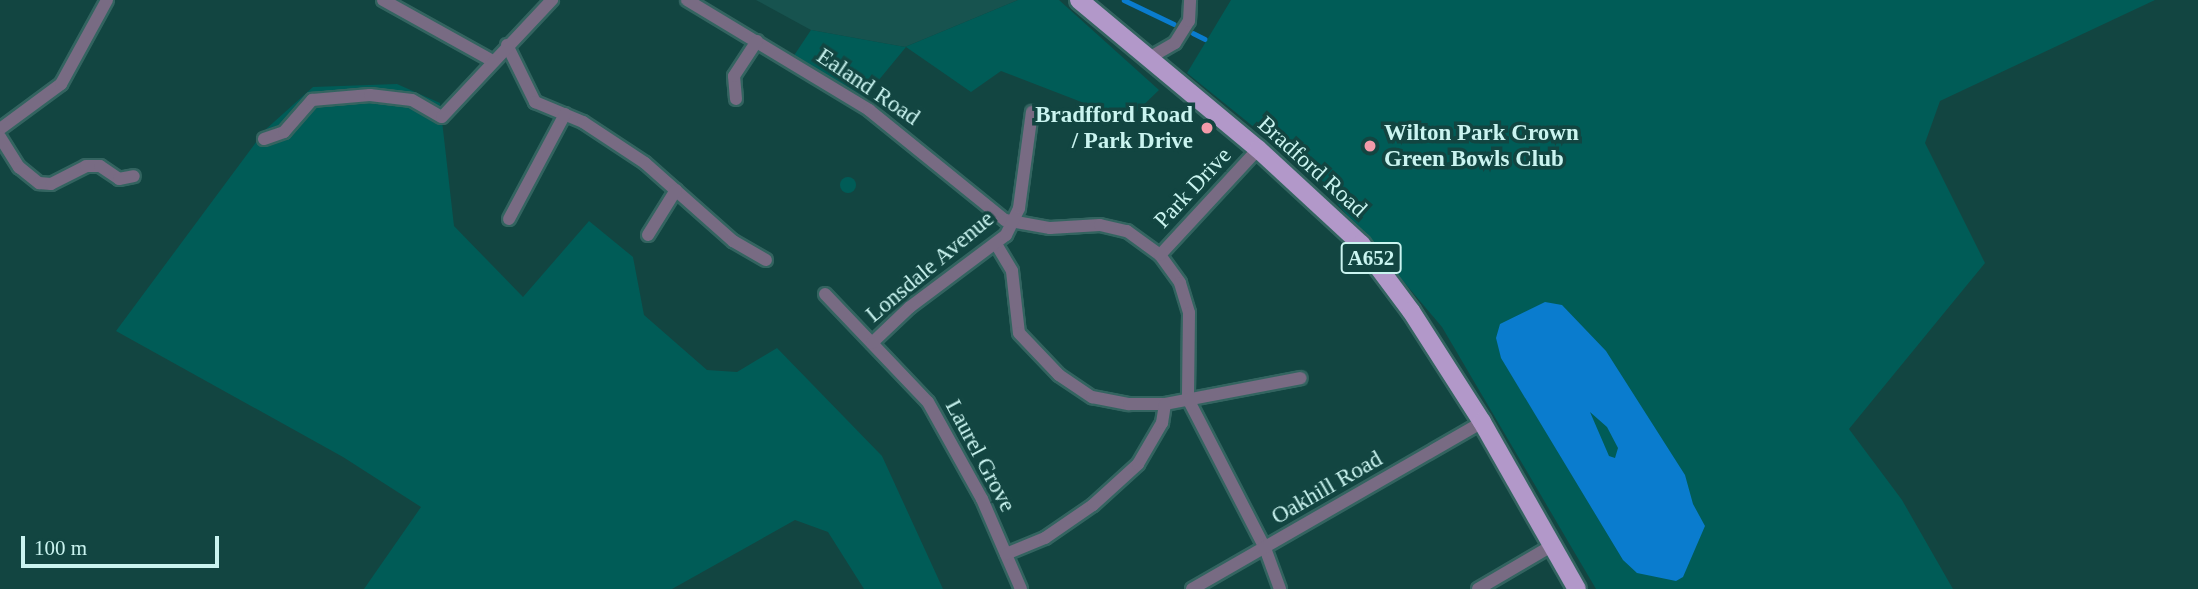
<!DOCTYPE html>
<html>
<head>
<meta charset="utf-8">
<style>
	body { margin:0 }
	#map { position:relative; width:2198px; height:589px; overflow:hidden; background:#124541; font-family:Georgia,serif }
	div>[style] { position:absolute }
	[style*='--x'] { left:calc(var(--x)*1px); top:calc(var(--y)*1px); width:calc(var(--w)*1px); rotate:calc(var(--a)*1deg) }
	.built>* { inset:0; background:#17534f }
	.green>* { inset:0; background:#005c57 }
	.round { border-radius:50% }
	.water>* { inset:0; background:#0a7cce }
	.stream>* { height:4.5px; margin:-2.25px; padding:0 2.25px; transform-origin:2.25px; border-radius:2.25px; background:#0a7cce }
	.roads { filter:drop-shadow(2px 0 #336460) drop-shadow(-2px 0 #336460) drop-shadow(0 2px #336460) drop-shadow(0 -2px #336460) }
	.minor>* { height:12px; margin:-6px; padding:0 6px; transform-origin:6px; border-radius:6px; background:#786b83 }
	.primary>* { height:18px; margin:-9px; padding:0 9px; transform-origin:9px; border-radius:9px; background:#b298c9 }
	.dots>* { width:19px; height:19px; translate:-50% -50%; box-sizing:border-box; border:4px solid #124541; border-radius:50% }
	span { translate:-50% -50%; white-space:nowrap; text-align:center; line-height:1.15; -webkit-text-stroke:7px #124541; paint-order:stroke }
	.shield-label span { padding:2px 5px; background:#124541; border:2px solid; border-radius:5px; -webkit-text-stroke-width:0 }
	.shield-label { font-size:21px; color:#caf4f0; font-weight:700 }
	.street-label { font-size:23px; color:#caf4f0 }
	.poi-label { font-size:23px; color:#caf4f0; font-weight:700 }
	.right { translate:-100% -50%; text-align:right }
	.left { translate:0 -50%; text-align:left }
	.scale { position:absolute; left:21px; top:536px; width:198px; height:32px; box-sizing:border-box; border:4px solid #caf4f0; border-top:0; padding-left:9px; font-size:21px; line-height:24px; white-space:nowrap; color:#caf4f0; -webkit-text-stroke:5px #124541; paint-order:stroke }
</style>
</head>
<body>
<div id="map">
	<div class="built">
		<i style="clip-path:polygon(756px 0,1018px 0,905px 47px,811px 30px)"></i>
	</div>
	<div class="green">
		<i style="clip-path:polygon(1018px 0,1059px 0,1159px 90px,1128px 120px,1001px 71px,971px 92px,906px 47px,864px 98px,793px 57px,811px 30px,905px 47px)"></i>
		<i style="clip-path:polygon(1231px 0,2155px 0,1940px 101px,1925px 143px,1985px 263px,1849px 429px,1902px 500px,1953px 589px,1596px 589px,1442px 327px,1313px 175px,1187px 73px)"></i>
		<i style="clip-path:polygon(397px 84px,440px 103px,454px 226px,523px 297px,589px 221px,633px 257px,644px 315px,707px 370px,737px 372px,777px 348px,882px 456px,943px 589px,864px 589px,828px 532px,795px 520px,672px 589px,364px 589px,421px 507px,343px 457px,116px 331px,265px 130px,313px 87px)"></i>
		<i class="round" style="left:840px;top:177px;width:16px;height:16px"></i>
	</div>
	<div class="water">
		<i style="clip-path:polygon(evenodd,1545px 302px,1562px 305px,1606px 351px,1685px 475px,1693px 504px,1705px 526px,1683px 577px,1676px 581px,1637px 573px,1623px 560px,1501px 358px,1496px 338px,1500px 324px,1545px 302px,1590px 412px,1607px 427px,1618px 448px,1615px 458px,1609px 456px,1590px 412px)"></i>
	</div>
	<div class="stream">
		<i style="--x:1124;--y:0;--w:55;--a:25.6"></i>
		<i style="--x:1193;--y:33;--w:13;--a:27"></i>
	</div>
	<div class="roads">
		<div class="minor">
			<i style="--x:383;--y:0;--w:124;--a:29.1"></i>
			<i style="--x:687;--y:0;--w:213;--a:31.1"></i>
			<i style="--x:869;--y:110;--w:175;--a:39"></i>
			<i style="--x:1005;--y:220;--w:46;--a:10.1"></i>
			<i style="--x:1050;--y:228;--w:50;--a:-3.4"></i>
			<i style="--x:1100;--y:225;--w:28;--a:13"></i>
			<i style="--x:1127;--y:231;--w:41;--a:36"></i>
			<i style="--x:1160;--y:255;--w:34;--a:54"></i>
			<i style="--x:1180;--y:283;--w:31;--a:73"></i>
			<i style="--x:1189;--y:313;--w:86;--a:90.7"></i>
			<i style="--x:1188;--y:399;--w:168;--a:62.7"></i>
			<i style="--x:1265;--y:548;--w:44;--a:69.9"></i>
			<i style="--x:507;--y:45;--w:64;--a:63.8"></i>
			<i style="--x:535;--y:102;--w:52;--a:22.6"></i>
			<i style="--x:583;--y:122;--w:74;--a:33.5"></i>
			<i style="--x:645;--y:163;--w:118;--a:41.6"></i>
			<i style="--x:733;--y:241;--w:38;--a:30"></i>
			<i style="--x:1149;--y:58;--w:30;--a:-30"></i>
			<i style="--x:1175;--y:43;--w:26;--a:-58"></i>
			<i style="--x:1189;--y:21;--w:21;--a:-87"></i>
			<i style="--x:736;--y:99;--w:23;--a:-95"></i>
			<i style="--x:734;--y:76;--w:42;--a:-56.7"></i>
			<i style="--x:0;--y:129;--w:76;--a:-36.4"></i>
			<i style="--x:61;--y:84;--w:96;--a:-61.3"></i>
			<i style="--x:0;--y:137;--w:36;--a:58"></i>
			<i style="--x:19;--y:167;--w:26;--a:39"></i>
			<i style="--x:39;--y:183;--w:12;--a:5"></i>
			<i style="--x:51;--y:184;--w:39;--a:-27"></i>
			<i style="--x:86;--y:166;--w:14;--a:0"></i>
			<i style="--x:100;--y:166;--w:23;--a:34"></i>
			<i style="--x:119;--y:179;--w:15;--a:-11"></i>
			<i style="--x:264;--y:139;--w:21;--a:-19"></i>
			<i style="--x:284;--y:132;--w:43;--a:-48.8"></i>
			<i style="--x:312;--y:100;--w:58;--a:-4.9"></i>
			<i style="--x:370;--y:95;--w:42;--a:6.8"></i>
			<i style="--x:412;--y:100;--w:34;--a:30"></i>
			<i style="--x:442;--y:117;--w:161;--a:-46.8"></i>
			<i style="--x:509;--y:219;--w:119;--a:-61.9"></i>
			<i style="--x:648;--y:235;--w:53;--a:-58.1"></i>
			<i style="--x:996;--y:244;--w:31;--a:59"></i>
			<i style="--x:1012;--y:271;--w:62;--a:83.6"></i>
			<i style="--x:1019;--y:333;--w:58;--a:46.4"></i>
			<i style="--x:1059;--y:375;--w:40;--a:34"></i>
			<i style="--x:1092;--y:397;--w:38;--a:11"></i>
			<i style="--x:1129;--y:404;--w:36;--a:0"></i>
			<i style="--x:1165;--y:404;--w:138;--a:-10.8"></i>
			<i style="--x:1160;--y:255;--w:144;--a:-47.2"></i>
			<i style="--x:825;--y:294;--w:149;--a:46.4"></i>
			<i style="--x:928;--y:402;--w:111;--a:60.9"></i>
			<i style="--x:982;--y:499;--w:98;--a:66.6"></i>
			<i style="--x:872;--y:343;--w:52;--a:-43.5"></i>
			<i style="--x:910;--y:307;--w:120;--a:-36.9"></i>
			<i style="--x:1006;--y:235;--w:30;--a:-64"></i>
			<i style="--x:1019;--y:208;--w:97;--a:-82.3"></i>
			<i style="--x:1006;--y:554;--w:42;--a:-22.3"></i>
			<i style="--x:1045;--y:538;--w:58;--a:-34.5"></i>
			<i style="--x:1093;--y:505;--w:61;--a:-42.3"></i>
			<i style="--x:1138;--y:464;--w:48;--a:-59.7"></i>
			<i style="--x:1162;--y:423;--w:19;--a:-81"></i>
			<i style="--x:1192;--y:589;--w:335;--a:-29.9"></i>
			<i style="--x:1478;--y:589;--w:87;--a:-30.4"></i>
		</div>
		<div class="primary">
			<i style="--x:1079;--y:0;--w:233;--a:39.8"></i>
			<i style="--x:1258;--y:149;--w:140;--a:42.7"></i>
			<i style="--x:1361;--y:244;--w:84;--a:53.3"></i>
			<i style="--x:1411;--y:311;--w:132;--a:57.4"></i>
			<i style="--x:1482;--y:422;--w:192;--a:60.4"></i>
		</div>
	</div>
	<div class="dots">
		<i style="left:1207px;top:128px;background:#f39aa9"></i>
		<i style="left:1370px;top:146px;background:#f39aa9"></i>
	</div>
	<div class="shield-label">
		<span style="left:1371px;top:258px">A652</span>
	</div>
	<div class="street-label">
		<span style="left:868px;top:87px;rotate:34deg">Ealand Road</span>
		<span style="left:1312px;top:167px;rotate:42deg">Bradford Road</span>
		<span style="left:1193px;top:188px;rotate:-47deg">Park Drive</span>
		<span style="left:930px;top:267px;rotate:-40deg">Lonsdale Avenue</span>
		<span style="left:980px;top:456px;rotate:62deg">Laurel Grove</span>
		<span style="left:1327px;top:488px;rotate:-30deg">Oakhill Road</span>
	</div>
	<div class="poi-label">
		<span class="right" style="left:1193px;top:128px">Bradfford Road<br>/ Park Drive</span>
		<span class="left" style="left:1384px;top:146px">Wilton Park Crown<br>Green Bowls Club</span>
	</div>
	<div class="scale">100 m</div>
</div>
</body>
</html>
